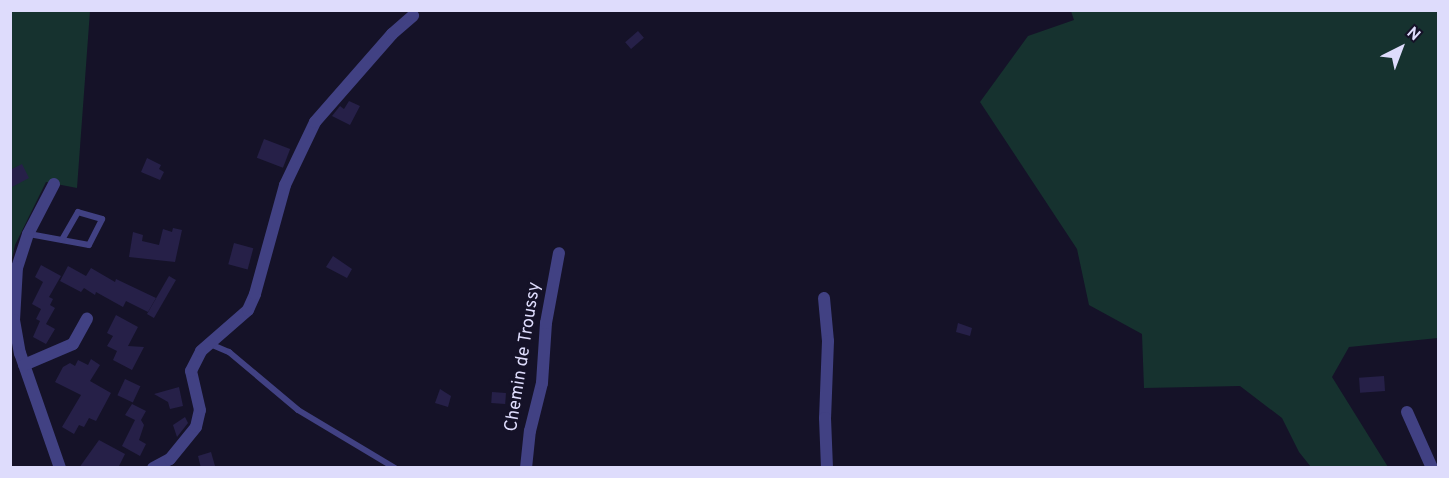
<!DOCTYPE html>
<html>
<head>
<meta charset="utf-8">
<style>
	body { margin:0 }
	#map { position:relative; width:1449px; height:478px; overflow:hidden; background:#151228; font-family:Overpass,sans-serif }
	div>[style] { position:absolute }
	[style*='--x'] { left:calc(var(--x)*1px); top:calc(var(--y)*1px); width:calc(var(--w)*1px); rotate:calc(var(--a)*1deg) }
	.green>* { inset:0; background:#16322f }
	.building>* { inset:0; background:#262048; transform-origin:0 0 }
	.lane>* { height:6px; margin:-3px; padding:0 3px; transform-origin:3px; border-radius:3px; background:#414183 }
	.street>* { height:12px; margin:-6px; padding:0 6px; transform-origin:6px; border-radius:6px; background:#414183 }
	span { translate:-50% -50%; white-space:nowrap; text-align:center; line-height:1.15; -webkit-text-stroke:5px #151228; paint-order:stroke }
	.street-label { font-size:18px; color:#dedcfc }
	.frame { position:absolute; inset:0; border:12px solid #dedcfc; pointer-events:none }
	.north { position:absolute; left:1371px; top:18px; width:60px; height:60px; -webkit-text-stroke:4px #151228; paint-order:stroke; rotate:42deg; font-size:16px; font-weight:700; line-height:24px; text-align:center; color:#dedcfc }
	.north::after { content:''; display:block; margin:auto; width:21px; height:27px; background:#dedcfc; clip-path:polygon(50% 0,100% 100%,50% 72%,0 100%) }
</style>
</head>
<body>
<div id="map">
	<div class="green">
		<i style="clip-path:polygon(11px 11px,90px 11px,77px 188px,46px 182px,15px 245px,11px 263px)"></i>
		<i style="clip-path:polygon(1071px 11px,1438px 11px,1438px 338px,1349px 347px,1332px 377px,1388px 467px,1311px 467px,1299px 452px,1282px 418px,1240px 386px,1144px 388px,1142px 334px,1089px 305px,1077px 249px,980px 102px,1028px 36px,1074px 20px)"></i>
	</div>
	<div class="building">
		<i style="left:638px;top:31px;width:9px;height:17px;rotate:49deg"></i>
		<i style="clip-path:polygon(349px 101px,360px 106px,350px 125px,332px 116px,340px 106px,344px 109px)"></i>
		<i style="left:264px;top:139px;width:28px;height:20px;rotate:21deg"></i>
		<i style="clip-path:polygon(147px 158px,161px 165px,159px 169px,164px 172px,160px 180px,141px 172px)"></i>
		<i style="clip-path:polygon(22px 164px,29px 178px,10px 188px,10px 170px)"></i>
		<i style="clip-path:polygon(173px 228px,182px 230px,175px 262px,129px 257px,133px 232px,143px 235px,142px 241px,159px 245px,163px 229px,172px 232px)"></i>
		<i style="left:234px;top:243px;width:20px;height:22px;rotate:15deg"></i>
		<i style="clip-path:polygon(333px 256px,352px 269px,347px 278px,326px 267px)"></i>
		<i style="clip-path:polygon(41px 265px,61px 276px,49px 297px,53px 299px,50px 305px,55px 308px,46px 324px,55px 329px,46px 344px,33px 337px,40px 321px,36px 319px,41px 309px,32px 304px,43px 282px,35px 277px)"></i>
		<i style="clip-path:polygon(68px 266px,86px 276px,91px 268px,115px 282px,116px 279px,156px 298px,148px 312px,126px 301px,123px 307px,96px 292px,95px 295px,84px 288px,81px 292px,60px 281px)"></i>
		<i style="left:169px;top:276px;width:8px;height:44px;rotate:30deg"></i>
		<i style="clip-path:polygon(116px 315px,138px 327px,128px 346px,144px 347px,132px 370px,113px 360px,117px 351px,107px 346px,113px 336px,107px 333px)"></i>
		<i style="clip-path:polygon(958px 323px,972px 328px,970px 336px,956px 332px)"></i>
		<i style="clip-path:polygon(91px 359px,100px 365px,90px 381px,111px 393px,96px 421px,89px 418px,84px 427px,79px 425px,74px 434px,62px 427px,81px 395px,55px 382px,63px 367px,70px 363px,75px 366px,78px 360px,88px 365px)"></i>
		<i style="left:1384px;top:376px;width:15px;height:25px;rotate:86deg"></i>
		<i style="left:125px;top:379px;width:17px;height:18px;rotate:25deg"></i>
		<i style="clip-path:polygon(179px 387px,183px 406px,170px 409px,168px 402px,154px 394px)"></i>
		<i style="clip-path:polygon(440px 389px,451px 396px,448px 407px,435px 403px)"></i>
		<i style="left:492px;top:392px;width:14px;height:11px;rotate:4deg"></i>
		<i style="clip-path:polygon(132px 404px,146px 411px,141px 420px,144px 425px,139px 440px,146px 444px,140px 456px,122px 446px,135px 420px,125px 415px)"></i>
		<i style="clip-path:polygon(185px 417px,188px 423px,177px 437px,173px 425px)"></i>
		<i style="clip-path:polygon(99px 440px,125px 454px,118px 468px,79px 468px)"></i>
		<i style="clip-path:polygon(211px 452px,215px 466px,201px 468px,198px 456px)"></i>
	</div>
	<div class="lane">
		<i style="--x:29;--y:234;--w:61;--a:10.4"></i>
		<i style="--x:89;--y:245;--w:29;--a:-63"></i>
		<i style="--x:102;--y:219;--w:25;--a:-164"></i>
		<i style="--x:78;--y:212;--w:32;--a:120"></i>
		<i style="--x:210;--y:344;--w:21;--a:23"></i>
		<i style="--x:229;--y:352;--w:90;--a:40"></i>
		<i style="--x:298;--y:410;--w:113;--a:30.9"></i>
	</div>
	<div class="street">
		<i style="--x:54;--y:184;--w:56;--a:117.5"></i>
		<i style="--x:28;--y:234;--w:35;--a:108"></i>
		<i style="--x:17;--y:267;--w:53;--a:93.2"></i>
		<i style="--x:14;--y:320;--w:34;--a:80"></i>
		<i style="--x:20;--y:353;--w:122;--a:70.8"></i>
		<i style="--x:824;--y:298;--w:43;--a:84.7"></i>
		<i style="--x:828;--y:341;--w:77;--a:92.2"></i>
		<i style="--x:825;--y:418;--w:50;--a:87.7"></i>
		<i style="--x:24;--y:365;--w:53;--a:-23.2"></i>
		<i style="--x:73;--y:344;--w:29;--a:-61"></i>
		<i style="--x:1407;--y:412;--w:61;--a:65.9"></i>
		<i style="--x:153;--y:468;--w:19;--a:-28"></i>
		<i style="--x:170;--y:459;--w:41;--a:-50.9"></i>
		<i style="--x:196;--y:427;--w:17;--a:-77"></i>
		<i style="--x:200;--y:410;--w:40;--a:-103"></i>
		<i style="--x:191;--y:371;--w:22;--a:-63"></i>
		<i style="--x:201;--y:351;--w:62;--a:-41.1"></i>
		<i style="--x:248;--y:310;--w:17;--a:-66"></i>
		<i style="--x:255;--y:294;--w:113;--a:-74.6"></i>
		<i style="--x:285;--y:185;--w:70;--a:-64.5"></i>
		<i style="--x:315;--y:122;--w:117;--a:-48.8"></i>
		<i style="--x:392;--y:34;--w:28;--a:-41"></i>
		<i style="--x:526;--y:468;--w:37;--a:-84"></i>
		<i style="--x:530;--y:431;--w:49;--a:-76"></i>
		<i style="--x:542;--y:383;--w:60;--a:-86.2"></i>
		<i style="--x:546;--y:323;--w:71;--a:-79.5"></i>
	</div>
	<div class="street-label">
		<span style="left:524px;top:357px;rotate:-81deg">Chemin de Troussy</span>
	</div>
	<div class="frame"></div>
	<div class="north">N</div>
</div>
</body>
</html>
